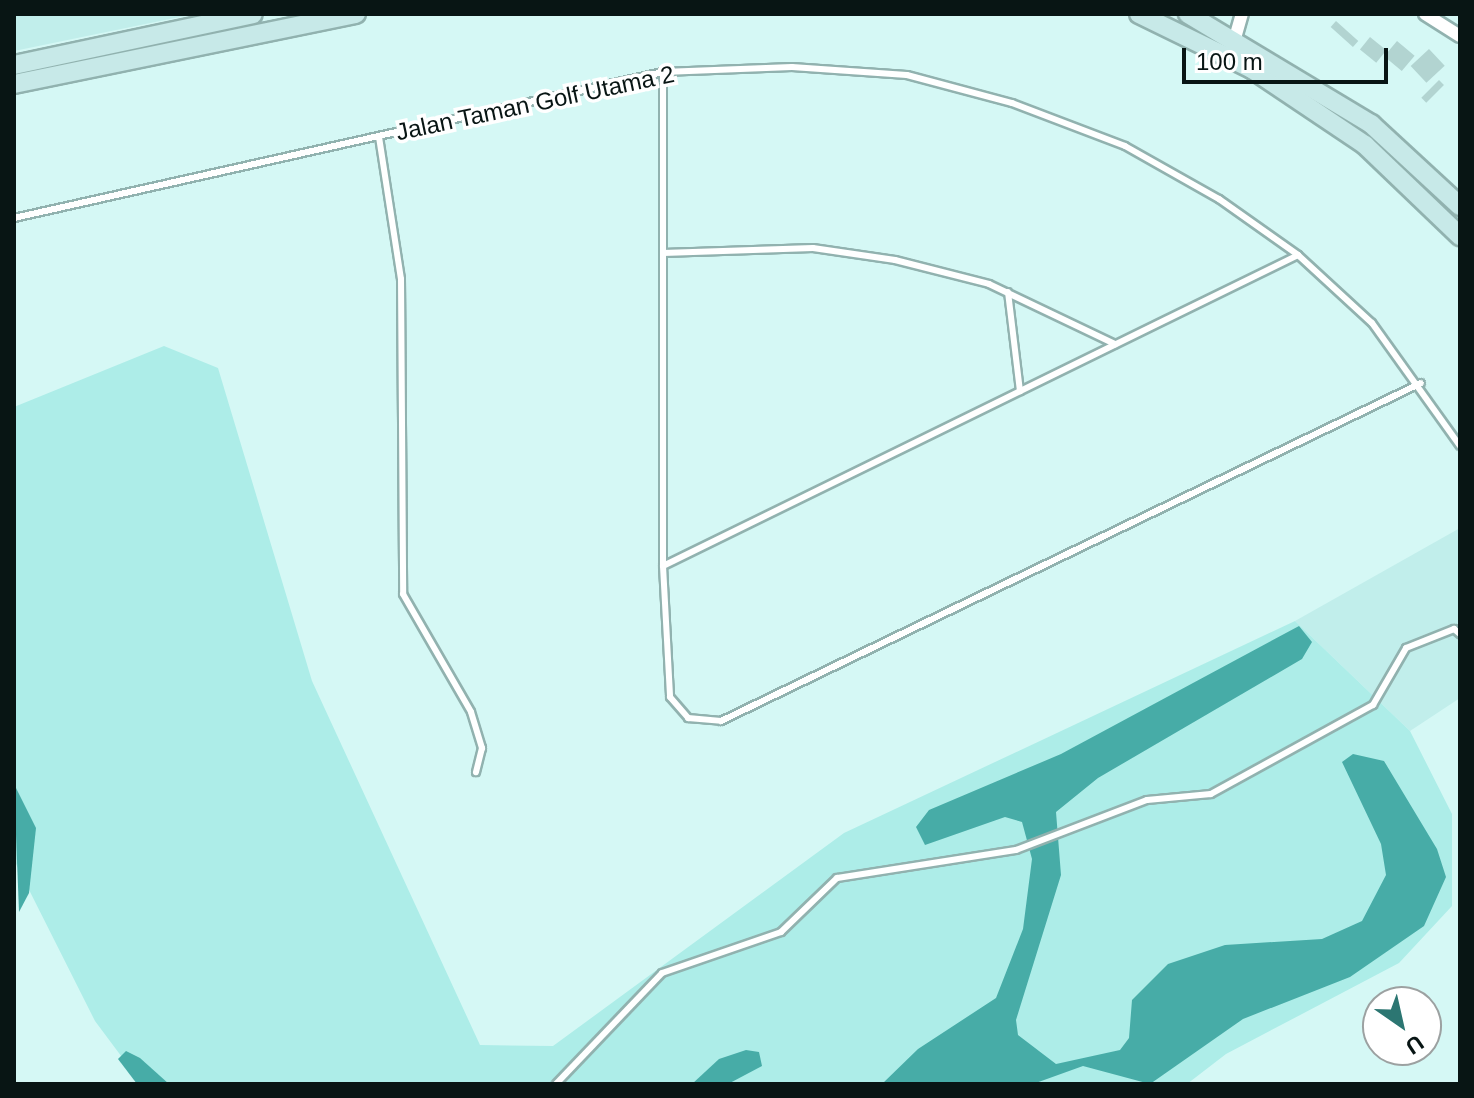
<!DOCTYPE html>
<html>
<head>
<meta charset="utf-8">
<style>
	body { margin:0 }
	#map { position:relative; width:1474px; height:1098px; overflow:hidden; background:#d5f8f5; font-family:Arial,sans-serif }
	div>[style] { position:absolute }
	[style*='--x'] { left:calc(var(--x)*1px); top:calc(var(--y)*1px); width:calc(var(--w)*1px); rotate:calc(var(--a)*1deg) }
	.built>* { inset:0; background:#c1eeeb }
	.green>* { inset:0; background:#adede8 }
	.water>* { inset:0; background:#47aca7 }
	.building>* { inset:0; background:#b2d4d1; transform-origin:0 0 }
	.roads { filter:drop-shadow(2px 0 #91b2af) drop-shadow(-2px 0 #91b2af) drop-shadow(0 2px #91b2af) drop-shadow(0 -2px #91b2af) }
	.lane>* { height:6px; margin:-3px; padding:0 3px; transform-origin:3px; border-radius:3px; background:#fff }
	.street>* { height:12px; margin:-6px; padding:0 6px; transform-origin:6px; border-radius:6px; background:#fff }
	.secondary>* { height:18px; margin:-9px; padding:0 9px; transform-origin:9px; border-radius:9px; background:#c7e9e8 }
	span { translate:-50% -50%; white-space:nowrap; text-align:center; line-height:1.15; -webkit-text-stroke:7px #fff; paint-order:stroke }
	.street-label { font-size:24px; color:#081514 }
	.frame { position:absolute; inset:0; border:16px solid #081514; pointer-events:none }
	.north { position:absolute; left:1362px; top:986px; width:80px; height:80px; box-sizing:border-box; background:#fff; border:2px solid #9ca1a1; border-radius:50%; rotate:146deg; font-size:22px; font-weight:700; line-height:32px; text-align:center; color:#081514 }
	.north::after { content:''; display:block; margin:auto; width:28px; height:36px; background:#2c7672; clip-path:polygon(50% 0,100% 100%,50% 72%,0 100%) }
	.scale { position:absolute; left:1182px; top:48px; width:206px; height:36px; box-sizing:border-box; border:4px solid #081514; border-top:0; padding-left:10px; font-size:24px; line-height:28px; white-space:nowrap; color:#081514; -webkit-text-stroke:6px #fff; paint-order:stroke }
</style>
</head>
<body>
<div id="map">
	<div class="built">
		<i style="clip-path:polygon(14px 14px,194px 14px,14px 51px)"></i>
		<i style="clip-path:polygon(1460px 528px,1460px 698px,1410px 731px,1295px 621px)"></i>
	</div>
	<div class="green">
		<i style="clip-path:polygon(164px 346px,218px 368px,312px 681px,480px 1045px,553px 1046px,844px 833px,1295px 621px,1410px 731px,1452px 814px,1452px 906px,1399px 963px,1226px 1054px,1187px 1084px,142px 1084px,95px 1021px,14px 860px,14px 407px)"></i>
	</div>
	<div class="water">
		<i style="clip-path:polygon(1299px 626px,1312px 642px,1302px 659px,1098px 778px,1056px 812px,1061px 875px,1016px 1020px,1018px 1035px,1056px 1064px,1120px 1050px,1129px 1038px,1132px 1000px,1168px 964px,1225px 945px,1322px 939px,1362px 921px,1386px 875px,1381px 844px,1342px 762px,1353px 754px,1384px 761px,1437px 849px,1446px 877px,1424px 926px,1350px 977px,1243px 1019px,1150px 1084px,1083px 1066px,1033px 1084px,882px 1084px,918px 1049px,996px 998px,1023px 929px,1032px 859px,1022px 822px,1005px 817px,925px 845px,916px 827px,929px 810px,1061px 754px)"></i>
		<i style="clip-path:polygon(14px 784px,36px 828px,29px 893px,19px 912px)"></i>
		<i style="clip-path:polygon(746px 1050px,759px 1052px,762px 1066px,728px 1084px,692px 1084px,719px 1059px)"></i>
		<i style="clip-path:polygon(126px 1051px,140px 1058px,169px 1084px,137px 1084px,118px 1059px)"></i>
	</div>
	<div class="building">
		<i style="left:1336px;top:21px;width:30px;height:8px;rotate:42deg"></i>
		<i style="left:1370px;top:37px;width:21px;height:16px;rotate:39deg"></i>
		<i style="left:1397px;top:41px;width:23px;height:20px;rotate:40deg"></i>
		<i style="left:1429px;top:49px;width:23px;height:25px;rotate:47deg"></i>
		<i style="left:1439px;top:80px;width:7px;height:25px;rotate:45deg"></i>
	</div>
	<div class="roads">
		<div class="lane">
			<i style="--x:663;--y:72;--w:494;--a:90"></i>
			<i style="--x:663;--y:566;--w:131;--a:86.9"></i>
			<i style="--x:670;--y:697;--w:28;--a:49"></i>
			<i style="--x:688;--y:718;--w:33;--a:5"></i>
			<i style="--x:721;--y:721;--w:777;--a:-25.77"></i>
			<i style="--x:379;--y:137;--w:144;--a:81.2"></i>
			<i style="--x:401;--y:279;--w:315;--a:89.6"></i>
			<i style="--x:403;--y:594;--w:136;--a:60"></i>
			<i style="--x:471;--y:712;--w:38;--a:73"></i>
			<i style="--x:482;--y:748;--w:25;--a:104"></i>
			<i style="--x:14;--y:218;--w:665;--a:-12.68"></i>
			<i style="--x:663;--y:72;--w:129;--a:-2.2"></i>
			<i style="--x:792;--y:67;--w:115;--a:4"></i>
			<i style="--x:907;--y:75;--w:109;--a:14.9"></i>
			<i style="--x:1012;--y:103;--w:121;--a:20.8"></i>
			<i style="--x:1125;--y:146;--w:108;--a:29.4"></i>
			<i style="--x:1219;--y:199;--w:97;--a:35.3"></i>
			<i style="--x:1298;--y:255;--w:100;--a:42.6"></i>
			<i style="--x:1372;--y:323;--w:151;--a:54.4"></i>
			<i style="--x:663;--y:253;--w:150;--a:-1.9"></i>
			<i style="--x:813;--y:248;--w:83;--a:8.3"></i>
			<i style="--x:895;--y:260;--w:97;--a:14.3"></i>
			<i style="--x:989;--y:284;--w:140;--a:25.5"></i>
			<i style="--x:1008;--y:292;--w:100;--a:83.1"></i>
			<i style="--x:663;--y:566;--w:707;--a:-26.09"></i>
			<i style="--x:556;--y:1084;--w:153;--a:-46.3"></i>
			<i style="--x:662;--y:973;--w:126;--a:-19"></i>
			<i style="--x:781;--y:932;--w:78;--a:-44"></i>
			<i style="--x:837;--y:878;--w:181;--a:-8.9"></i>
			<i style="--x:1016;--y:850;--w:140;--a:-20.9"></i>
			<i style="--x:1147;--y:800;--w:64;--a:-5.4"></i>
			<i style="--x:1211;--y:794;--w:185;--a:-28.8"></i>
			<i style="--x:1373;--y:705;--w:66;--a:-59.9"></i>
			<i style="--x:1406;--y:648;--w:52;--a:-21.6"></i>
			<i style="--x:1454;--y:629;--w:8;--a:40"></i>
		</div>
		<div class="street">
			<i style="--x:1425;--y:14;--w:41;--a:32.2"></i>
			<i style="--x:1235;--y:38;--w:25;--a:-74"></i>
		</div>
		<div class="secondary">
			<i style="--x:1139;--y:14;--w:126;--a:26"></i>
			<i style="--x:1252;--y:69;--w:136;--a:33.9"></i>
			<i style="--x:1365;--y:145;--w:132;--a:43.8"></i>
			<i style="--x:1188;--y:14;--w:214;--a:31"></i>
			<i style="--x:1371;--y:124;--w:121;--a:42.7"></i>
			<i style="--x:14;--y:65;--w:244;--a:-12"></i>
			<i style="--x:14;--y:84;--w:349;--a:-11.6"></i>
		</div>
	</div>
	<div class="street-label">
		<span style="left:535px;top:103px;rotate:-12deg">Jalan Taman Golf Utama 2</span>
	</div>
	<div class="frame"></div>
	<div class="north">U</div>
	<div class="scale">100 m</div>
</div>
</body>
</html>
